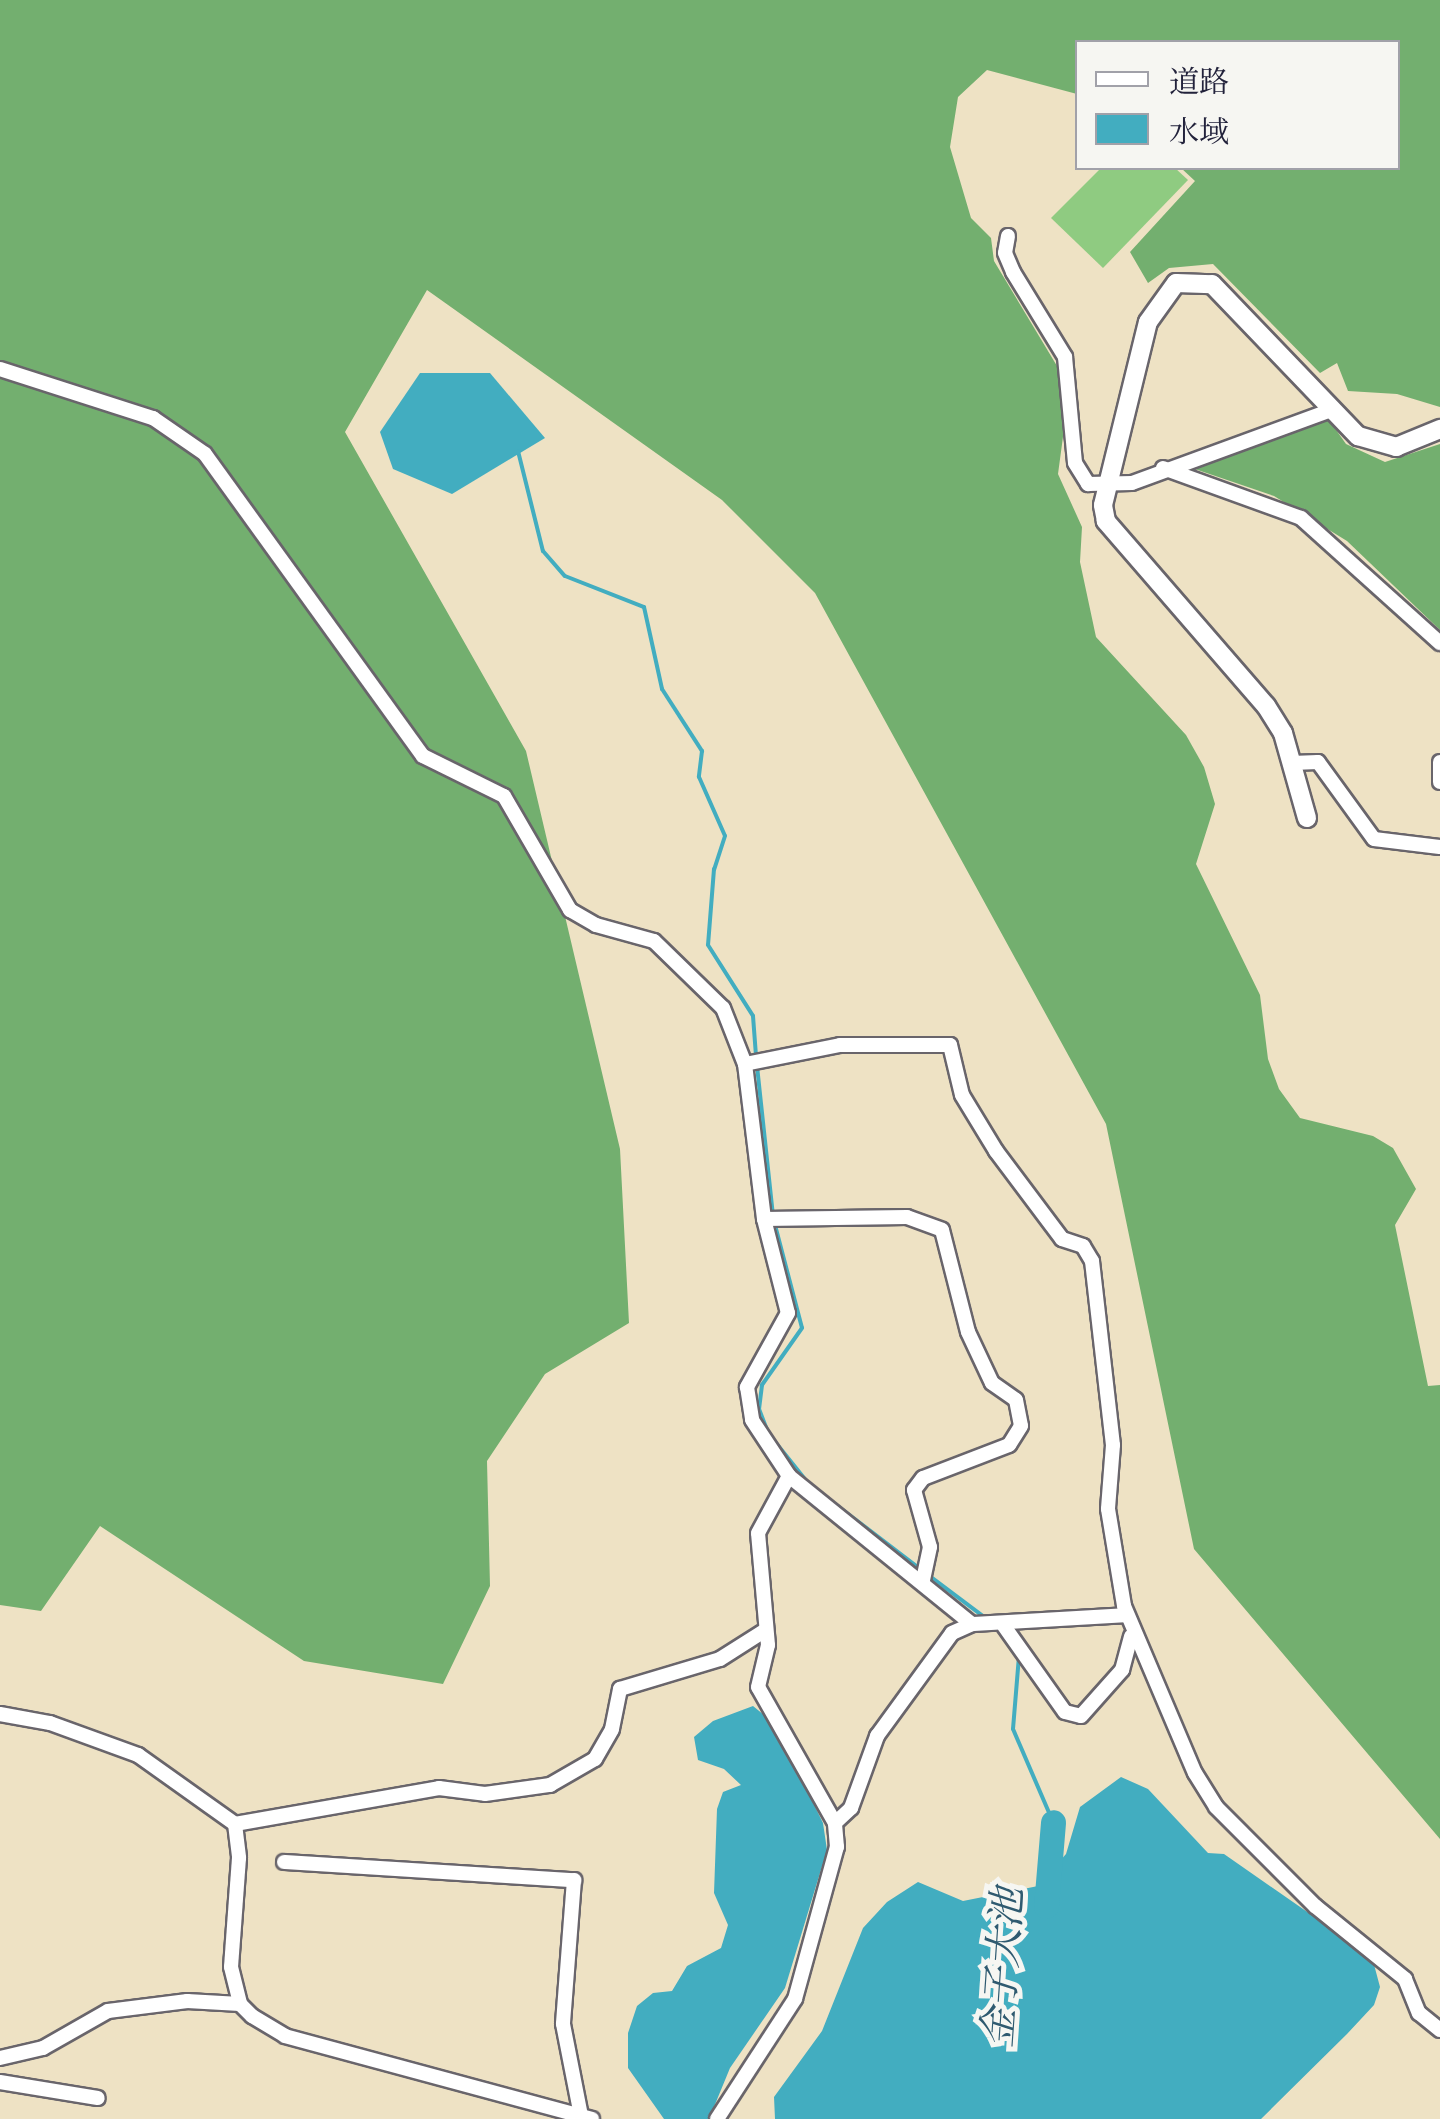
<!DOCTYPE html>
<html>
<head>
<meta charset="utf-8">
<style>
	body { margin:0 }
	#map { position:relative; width:1440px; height:2119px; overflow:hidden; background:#eee2c4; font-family:"IM FELL DW Pica","Noto Serif JP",serif }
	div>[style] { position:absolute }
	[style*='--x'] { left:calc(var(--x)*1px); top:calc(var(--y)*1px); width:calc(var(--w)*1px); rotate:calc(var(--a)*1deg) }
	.green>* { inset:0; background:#8fcb81 }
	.forest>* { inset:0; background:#73af6f }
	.water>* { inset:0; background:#42adc0 }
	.stream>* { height:4px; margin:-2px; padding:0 2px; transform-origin:2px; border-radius:2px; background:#42adc0 }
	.river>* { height:25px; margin:-12.5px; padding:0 12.5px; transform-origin:12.5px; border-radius:12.5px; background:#42adc0 }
	.roads { filter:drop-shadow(2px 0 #69656b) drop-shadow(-2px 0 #69656b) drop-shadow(0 2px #69656b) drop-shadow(0 -2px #69656b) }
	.minor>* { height:14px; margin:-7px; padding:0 7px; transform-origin:7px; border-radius:7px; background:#fff }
	.tertiary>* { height:18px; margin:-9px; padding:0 9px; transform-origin:9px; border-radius:9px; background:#fff }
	span { translate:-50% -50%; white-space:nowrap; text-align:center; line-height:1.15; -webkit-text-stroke:10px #f6f6f2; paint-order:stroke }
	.water-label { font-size:40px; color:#2f5a70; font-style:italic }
	.legend { position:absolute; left:1075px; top:40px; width:325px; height:130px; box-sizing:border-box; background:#f6f6f2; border:2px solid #a1a1a9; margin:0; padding:12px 18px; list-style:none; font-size:30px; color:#22223b }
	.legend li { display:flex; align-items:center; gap:20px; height:50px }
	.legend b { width:50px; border:2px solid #a1a1a9 }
</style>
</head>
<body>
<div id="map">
	<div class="green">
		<i style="clip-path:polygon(1101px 168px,1175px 168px,1188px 180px,1103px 268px,1051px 218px)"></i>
	</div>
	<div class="forest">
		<i style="clip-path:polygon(0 0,1440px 0,1440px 407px,1397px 394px,1348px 391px,1337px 363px,1320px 373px,1213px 264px,1169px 268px,1148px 283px,1130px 252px,1195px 181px,1181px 168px,1398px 168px,1398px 42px,1078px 42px,1077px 94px,987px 70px,958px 97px,950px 147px,971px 218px,991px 238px,994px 261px,1057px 366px,1067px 407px,1058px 474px,1082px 527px,1080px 562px,1096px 637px,1186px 735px,1204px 767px,1215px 804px,1196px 864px,1260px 995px,1268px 1059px,1279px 1089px,1300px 1118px,1373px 1136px,1393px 1148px,1416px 1189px,1395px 1225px,1428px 1386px,1440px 1385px,1440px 1839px,1194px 1549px,1106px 1124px,815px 593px,722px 500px,427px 290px,345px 432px,526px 751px,620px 1149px,629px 1323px,545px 1374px,487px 1461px,490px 1586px,443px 1684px,304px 1661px,100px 1526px,41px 1611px,0 1605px)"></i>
		<i style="clip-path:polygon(1327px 417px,1346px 444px,1385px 462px,1440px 444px,1440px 630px,1347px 541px,1274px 496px,1189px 467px)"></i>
	</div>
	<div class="water">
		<i style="clip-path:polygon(420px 373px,490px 373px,545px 438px,452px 494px,393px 469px,380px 432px)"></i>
		<i style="clip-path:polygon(753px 1706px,774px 1723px,823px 1823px,827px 1850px,785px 1988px,730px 2068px,709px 2119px,664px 2119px,628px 2068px,628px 2033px,637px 2006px,653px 1993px,672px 1991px,687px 1966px,721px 1948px,728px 1925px,714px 1893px,717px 1809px,723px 1792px,741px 1785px,724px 1769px,698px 1760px,694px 1737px,713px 1721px)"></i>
		<i style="clip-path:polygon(1121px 1777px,1148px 1789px,1208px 1853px,1224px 1854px,1372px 1957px,1380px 1987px,1374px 2005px,1347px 2034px,1261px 2119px,775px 2119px,774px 2097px,822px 2031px,863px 1928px,887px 1902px,918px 1882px,963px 1901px,1038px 1886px,1066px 1854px,1080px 1807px)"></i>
	</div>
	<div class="stream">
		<i style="--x:518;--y:451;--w:103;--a:76"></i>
		<i style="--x:543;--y:551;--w:33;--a:49"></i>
		<i style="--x:565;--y:576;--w:85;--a:21.4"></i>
		<i style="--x:644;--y:607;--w:84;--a:77.6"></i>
		<i style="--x:662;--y:689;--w:74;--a:57.2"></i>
		<i style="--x:702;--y:751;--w:26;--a:97"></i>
		<i style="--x:699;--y:777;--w:64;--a:66.2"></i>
		<i style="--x:725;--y:836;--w:35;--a:108"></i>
		<i style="--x:714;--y:869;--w:76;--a:94.5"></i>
		<i style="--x:708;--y:945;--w:84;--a:57.6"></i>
		<i style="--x:753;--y:1016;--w:40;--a:85.7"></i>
		<i style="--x:757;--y:1066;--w:150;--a:83.9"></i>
		<i style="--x:775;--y:1225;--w:106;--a:75.3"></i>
		<i style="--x:802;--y:1328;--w:70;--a:125.1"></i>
		<i style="--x:762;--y:1385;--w:24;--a:97"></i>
		<i style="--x:759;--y:1409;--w:26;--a:69"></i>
		<i style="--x:768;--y:1433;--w:64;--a:51.3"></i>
		<i style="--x:835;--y:1504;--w:106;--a:37.3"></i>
		<i style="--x:927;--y:1574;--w:75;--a:36.9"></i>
		<i style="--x:1019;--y:1656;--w:73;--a:94.7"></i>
		<i style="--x:1013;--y:1729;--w:101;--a:66.7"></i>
	</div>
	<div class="river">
		<i style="--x:1046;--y:1906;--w:84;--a:-85.2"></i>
	</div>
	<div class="roads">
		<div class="minor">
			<i style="--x:1008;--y:236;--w:17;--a:100"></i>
			<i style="--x:1005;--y:253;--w:21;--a:67"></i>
			<i style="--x:1013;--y:272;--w:100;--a:58.5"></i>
			<i style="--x:1065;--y:357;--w:106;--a:84.6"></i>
			<i style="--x:1075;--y:463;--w:25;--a:58"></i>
			<i style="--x:1088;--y:484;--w:44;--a:-1.3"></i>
			<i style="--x:1132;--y:483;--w:213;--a:-20.1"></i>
			<i style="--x:0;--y:369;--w:161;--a:17.8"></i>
			<i style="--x:153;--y:418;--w:63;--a:34.7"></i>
			<i style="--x:205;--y:454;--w:372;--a:54.2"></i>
			<i style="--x:423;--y:756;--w:90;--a:26.3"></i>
			<i style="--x:504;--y:796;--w:132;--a:59.9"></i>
			<i style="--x:570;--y:910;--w:30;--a:30"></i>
			<i style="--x:596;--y:925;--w:60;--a:15.4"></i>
			<i style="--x:654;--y:941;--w:96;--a:44.2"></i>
			<i style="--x:723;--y:1008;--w:60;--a:68.6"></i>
			<i style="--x:745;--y:1064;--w:156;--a:83"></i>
			<i style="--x:764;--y:1219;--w:97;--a:75.7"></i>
			<i style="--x:788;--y:1313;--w:85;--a:119"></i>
			<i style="--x:747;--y:1387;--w:33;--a:81"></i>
			<i style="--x:752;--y:1420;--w:67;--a:56.5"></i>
			<i style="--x:789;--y:1476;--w:235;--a:39"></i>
			<i style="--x:1163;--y:468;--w:147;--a:19.9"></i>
			<i style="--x:1301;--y:518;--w:187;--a:42"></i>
			<i style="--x:1440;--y:762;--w:20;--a:90"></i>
			<i style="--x:1292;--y:763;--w:26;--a:-2"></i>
			<i style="--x:1318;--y:762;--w:95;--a:54"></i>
			<i style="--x:1374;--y:839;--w:66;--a:6.9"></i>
			<i style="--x:745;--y:1064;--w:97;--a:-11.3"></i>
			<i style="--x:840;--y:1045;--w:110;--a:0"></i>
			<i style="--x:950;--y:1045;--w:51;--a:76.5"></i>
			<i style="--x:962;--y:1095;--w:66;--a:58.7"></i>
			<i style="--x:996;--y:1151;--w:110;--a:53.1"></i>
			<i style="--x:1062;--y:1239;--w:22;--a:18"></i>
			<i style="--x:1083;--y:1246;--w:17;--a:59"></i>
			<i style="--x:1092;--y:1261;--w:185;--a:83.5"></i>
			<i style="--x:1113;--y:1445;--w:64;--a:94.5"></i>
			<i style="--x:1108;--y:1509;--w:98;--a:80.6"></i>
			<i style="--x:1124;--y:1606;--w:181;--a:67"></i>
			<i style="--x:1195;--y:1773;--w:40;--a:58"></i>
			<i style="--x:1216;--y:1807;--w:140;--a:45"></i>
			<i style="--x:1315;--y:1906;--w:116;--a:39"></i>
			<i style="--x:1405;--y:1979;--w:37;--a:68"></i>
			<i style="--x:1419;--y:2013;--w:27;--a:39"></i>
			<i style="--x:764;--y:1219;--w:143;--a:-0.8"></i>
			<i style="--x:907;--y:1217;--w:37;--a:20"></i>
			<i style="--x:942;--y:1230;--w:105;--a:75.7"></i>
			<i style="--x:968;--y:1332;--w:56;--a:64.8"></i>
			<i style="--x:992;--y:1383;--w:29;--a:35"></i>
			<i style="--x:1016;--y:1400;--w:26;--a:79"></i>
			<i style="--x:1021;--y:1426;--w:22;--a:122"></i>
			<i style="--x:1009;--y:1445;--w:92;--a:159"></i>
			<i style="--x:923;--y:1478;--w:15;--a:127"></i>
			<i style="--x:914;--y:1490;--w:59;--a:74.3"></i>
			<i style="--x:930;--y:1547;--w:34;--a:102"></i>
			<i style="--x:1004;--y:1626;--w:105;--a:54.7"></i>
			<i style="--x:1065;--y:1712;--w:16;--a:14"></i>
			<i style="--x:1081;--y:1716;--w:62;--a:-48.3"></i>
			<i style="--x:1122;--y:1670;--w:35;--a:-75"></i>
			<i style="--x:0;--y:1714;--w:51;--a:10.2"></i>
			<i style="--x:50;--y:1723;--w:94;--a:20"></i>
			<i style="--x:138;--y:1755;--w:119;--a:35.4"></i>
			<i style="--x:235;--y:1824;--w:34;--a:83"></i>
			<i style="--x:239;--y:1858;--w:109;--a:94.2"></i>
			<i style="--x:231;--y:1967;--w:38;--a:76"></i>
			<i style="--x:240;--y:2004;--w:17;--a:45"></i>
			<i style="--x:252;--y:2016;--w:39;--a:31"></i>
			<i style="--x:285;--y:2036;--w:318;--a:15.1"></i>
			<i style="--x:835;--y:1823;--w:22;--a:-43"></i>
			<i style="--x:851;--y:1808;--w:77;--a:-70.1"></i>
			<i style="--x:877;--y:1736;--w:127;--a:-53.9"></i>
			<i style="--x:952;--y:1633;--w:22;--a:-24"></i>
			<i style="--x:972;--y:1624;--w:154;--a:-3.3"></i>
			<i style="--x:235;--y:1824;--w:207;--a:-10"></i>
			<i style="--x:439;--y:1788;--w:46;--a:7.4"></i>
			<i style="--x:485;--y:1794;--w:66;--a:-7.9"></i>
			<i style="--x:550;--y:1785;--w:52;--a:-30"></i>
			<i style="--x:595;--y:1759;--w:34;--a:-60"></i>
			<i style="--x:612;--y:1729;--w:41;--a:-78.7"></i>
			<i style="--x:620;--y:1689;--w:104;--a:-16.7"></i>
			<i style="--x:720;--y:1659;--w:52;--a:-32.5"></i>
			<i style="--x:284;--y:1862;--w:291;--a:3.6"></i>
			<i style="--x:574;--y:1880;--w:144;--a:94.4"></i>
			<i style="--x:563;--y:2024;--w:94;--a:78.9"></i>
			<i style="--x:0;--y:2058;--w:44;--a:-13.1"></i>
			<i style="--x:43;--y:2048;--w:75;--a:-29.6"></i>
			<i style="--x:108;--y:2011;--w:80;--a:-7.2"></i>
			<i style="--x:187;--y:2001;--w:53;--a:3.2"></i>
			<i style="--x:0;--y:2082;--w:99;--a:9.3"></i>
			<i style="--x:717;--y:2119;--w:143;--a:-57"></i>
			<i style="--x:795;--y:1999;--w:158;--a:-74.6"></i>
			<i style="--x:837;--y:1847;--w:24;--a:-95"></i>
			<i style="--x:835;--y:1823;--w:156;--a:-119.5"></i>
			<i style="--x:758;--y:1687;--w:43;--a:-76.6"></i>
			<i style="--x:768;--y:1645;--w:112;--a:-95.1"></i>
			<i style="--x:758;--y:1533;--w:65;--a:-61.5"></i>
		</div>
		<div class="tertiary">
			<i style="--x:1307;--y:818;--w:88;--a:-105.8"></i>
			<i style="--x:1283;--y:733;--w:32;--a:-122"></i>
			<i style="--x:1266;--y:706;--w:245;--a:-130.9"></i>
			<i style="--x:1106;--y:521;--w:16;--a:-101"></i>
			<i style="--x:1103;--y:505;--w:188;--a:-76.2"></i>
			<i style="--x:1148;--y:322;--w:48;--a:-54.3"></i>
			<i style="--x:1176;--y:283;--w:36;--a:2"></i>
			<i style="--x:1212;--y:284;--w:211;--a:46.2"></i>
			<i style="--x:1358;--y:436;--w:40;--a:16"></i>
			<i style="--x:1396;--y:447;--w:48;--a:-22.2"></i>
		</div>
	</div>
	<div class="water-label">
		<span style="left:1005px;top:1968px;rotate:-86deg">金子大池</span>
	</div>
	<ul class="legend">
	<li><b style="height:12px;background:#fff"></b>道路</li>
	<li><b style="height:28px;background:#42adc0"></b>水域</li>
	</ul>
</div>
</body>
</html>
